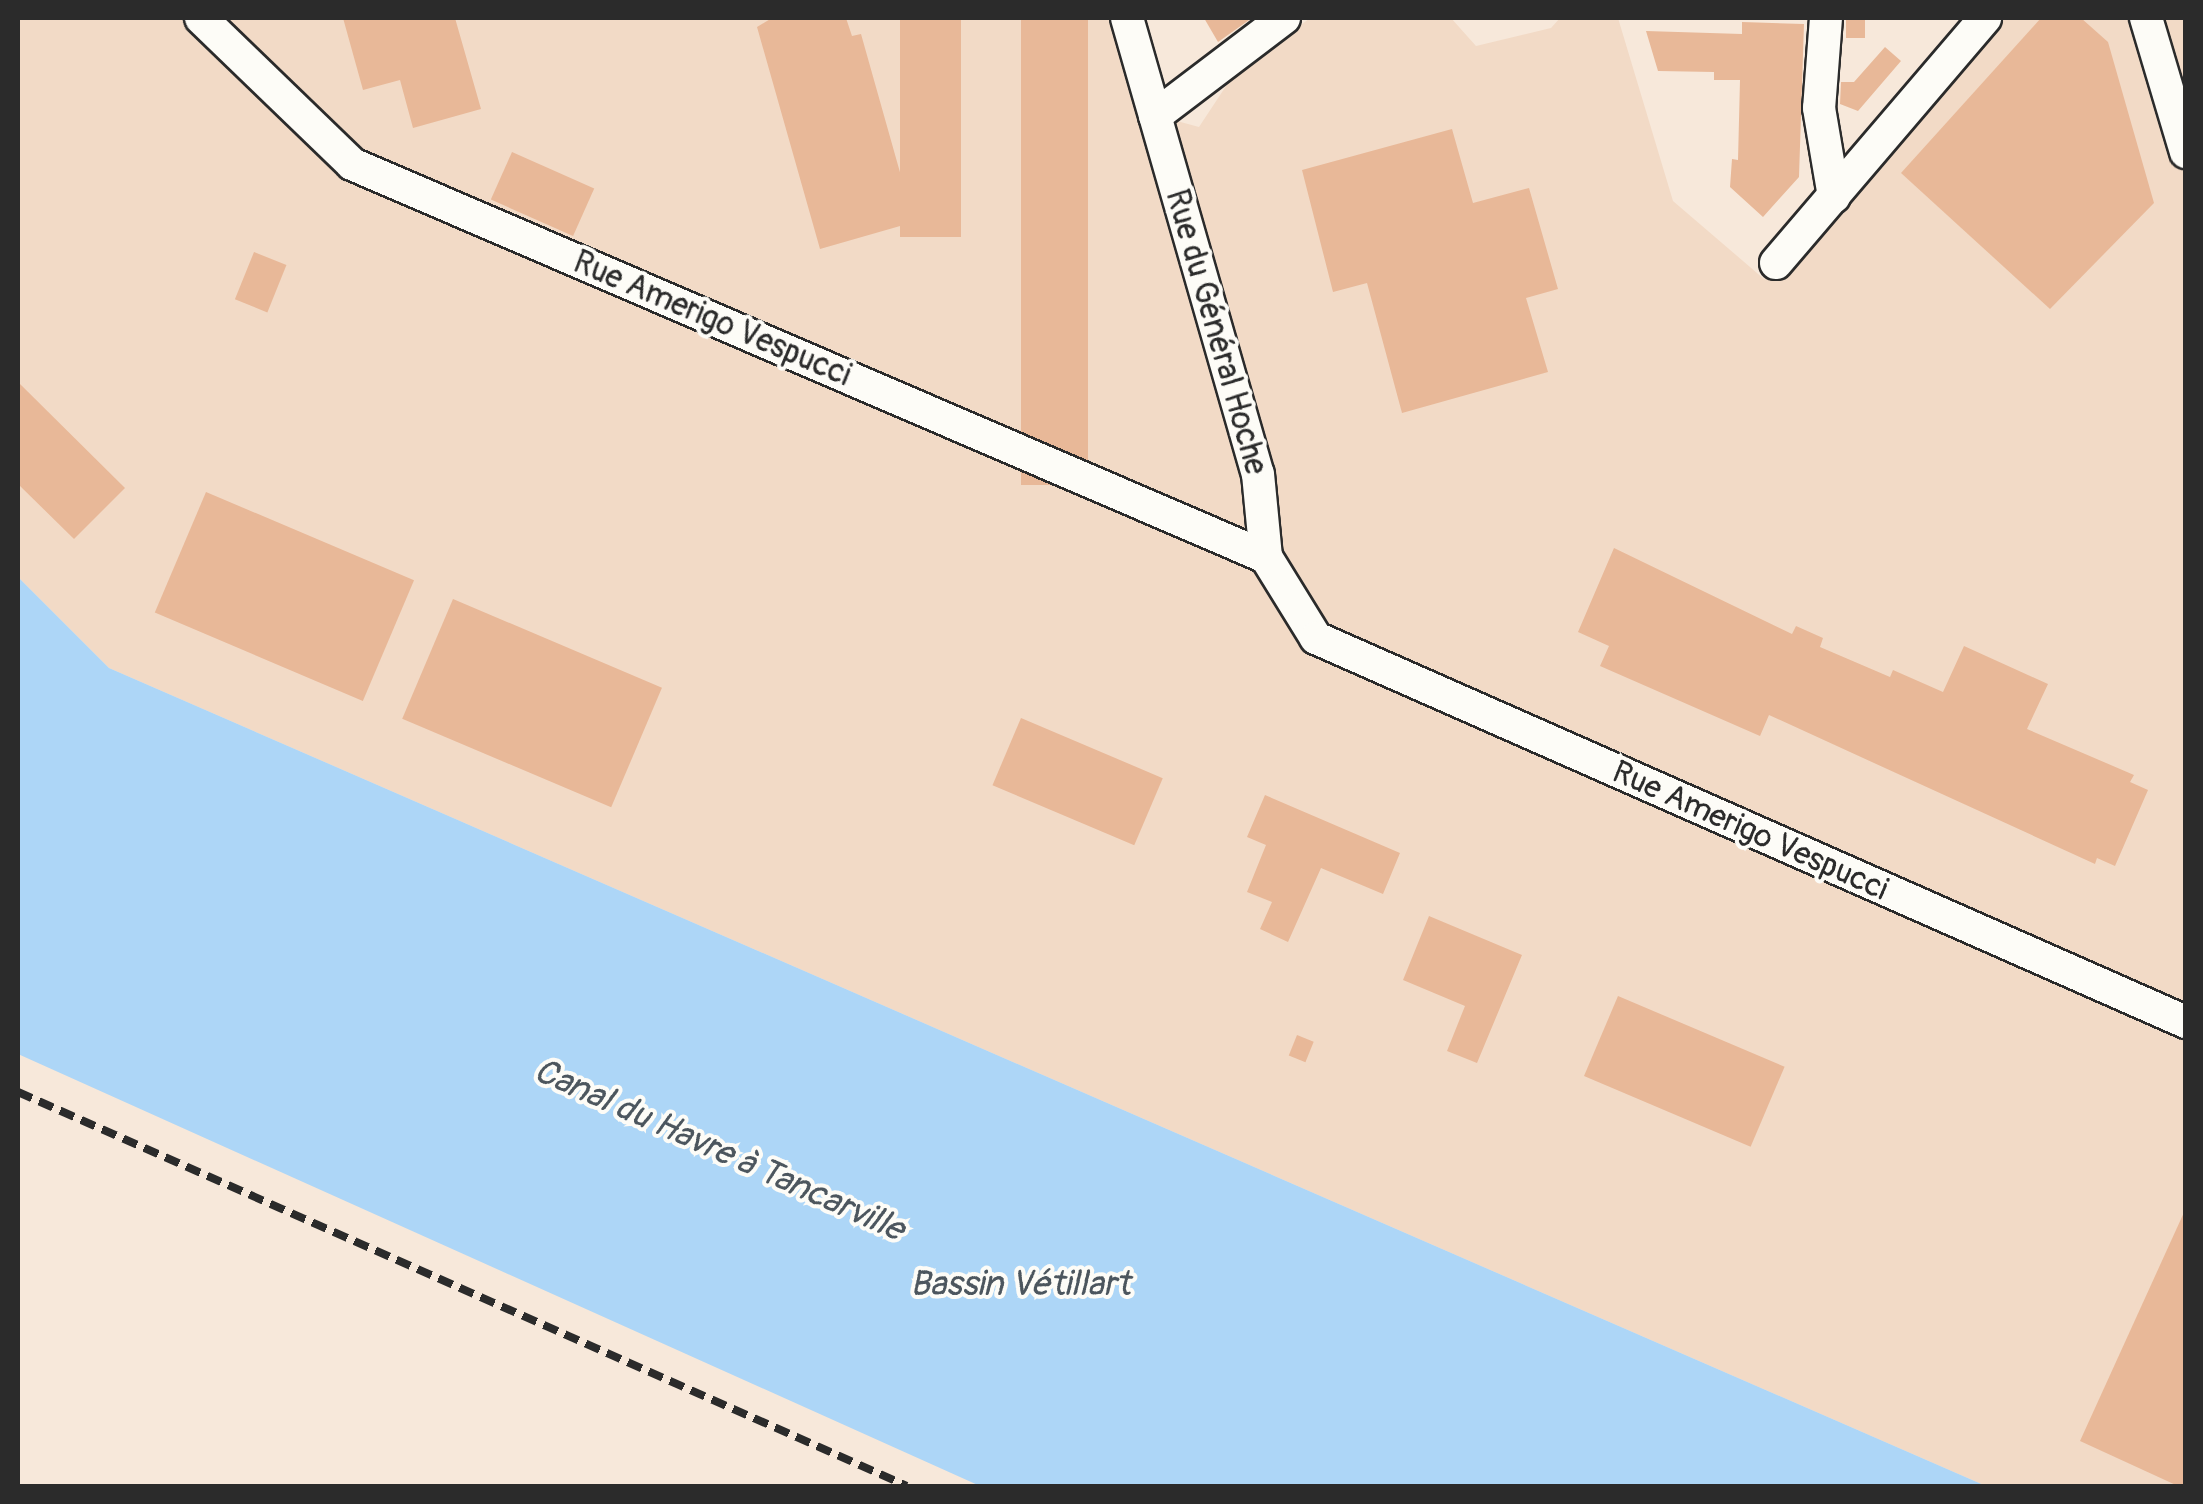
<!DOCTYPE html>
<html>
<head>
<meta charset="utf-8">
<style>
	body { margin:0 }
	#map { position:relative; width:2203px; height:1504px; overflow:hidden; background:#f7e8da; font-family:Pangolin,sans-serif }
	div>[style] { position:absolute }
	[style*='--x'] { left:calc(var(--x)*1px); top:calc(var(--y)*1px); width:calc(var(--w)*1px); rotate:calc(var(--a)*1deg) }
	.built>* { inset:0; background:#f2dac6 }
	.water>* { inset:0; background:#add6f7 }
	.building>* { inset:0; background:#e8b898; transform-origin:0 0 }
	.roads { filter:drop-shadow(2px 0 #2b2b2b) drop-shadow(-2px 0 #2b2b2b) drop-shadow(0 2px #2b2b2b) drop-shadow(0 -2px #2b2b2b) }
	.minor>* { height:32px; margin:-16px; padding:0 16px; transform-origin:16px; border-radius:16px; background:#fdfcf7 }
	.rail>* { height:8px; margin-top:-4px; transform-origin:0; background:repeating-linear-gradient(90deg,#2b2b2b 0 15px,transparent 0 23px) }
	span { translate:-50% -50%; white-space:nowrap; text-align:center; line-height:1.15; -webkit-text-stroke:8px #fdfcf7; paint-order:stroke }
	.street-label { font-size:32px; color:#2b2b2b }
	.water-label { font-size:35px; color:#4c565e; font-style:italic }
	.frame { position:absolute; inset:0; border:20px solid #2b2b2b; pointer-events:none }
</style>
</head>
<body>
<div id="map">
	<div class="built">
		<i style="clip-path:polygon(18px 18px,1127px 18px,1155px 115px,1199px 127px,1230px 80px,1310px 18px,1451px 18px,1476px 46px,1551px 28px,1560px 18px,1618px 18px,1673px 201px,1764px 279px,1985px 18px,2185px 18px,2185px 1486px,1986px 1486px,109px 668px,18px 577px)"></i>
	</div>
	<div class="water">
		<i style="clip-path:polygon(18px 577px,109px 668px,1986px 1486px,980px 1486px,18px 1054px)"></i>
	</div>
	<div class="building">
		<i style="clip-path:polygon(343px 18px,455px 18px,481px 109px,413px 128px,400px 80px,363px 90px)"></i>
		<i style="clip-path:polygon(772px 18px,846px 18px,852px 36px,861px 34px,914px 222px,820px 249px,757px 27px)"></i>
		<i style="left:900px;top:18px;width:61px;height:219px"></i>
		<i style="left:1021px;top:18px;width:67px;height:467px"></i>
		<i style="clip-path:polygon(1204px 18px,1252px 18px,1218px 42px)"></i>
		<i style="left:1846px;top:18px;width:19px;height:20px"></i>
		<i style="clip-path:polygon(2041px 18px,2081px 18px,2108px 42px,2154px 203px,2050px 309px,1901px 173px)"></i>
		<i style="clip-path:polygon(1742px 22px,1804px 24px,1799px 177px,1763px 217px,1730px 187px,1732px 159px,1738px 160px,1740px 80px,1714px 80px,1714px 72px,1658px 71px,1646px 31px,1742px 34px)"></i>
		<i style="clip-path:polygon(1885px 47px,1901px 61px,1858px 111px,1840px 104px,1841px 82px,1854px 82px)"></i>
		<i style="clip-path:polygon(1452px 129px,1473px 203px,1529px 188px,1558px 289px,1526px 298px,1548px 372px,1402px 413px,1367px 283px,1333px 292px,1302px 170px)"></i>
		<i style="left:512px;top:152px;width:90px;height:52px;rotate:24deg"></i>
		<i style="left:254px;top:252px;width:35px;height:51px;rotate:22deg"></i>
		<i style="clip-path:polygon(18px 382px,125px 488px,74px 539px,18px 484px)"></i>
		<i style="left:206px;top:492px;width:226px;height:131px;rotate:23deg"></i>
		<i style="clip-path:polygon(1614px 548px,1792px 634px,1796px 626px,1823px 638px,1820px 647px,1890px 677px,1893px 670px,1943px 692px,1964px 646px,2048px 684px,2027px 729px,2134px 775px,2130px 782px,2148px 790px,2115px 866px,2097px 858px,2095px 864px,1769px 715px,1760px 736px,1600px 666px,1609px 646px,1578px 632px)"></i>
		<i style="left:453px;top:599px;width:227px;height:130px;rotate:23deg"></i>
		<i style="left:1021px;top:718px;width:154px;height:73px;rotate:23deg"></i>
		<i style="clip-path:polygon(1265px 795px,1400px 853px,1383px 894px,1321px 868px,1288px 942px,1260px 929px,1272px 902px,1247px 892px,1266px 845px,1247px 837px)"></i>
		<i style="clip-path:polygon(1429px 916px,1522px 955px,1477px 1063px,1447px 1051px,1465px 1006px,1403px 980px)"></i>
		<i style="left:1618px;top:996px;width:181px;height:87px;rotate:23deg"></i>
		<i style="left:1297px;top:1035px;width:18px;height:22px;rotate:22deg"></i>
		<i style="clip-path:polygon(2186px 1208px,2186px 1486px,2178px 1486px,2080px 1441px)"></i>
	</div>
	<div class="roads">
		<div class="minor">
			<i style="--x:201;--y:18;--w:210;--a:44"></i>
			<i style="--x:352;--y:164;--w:995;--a:23.27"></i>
			<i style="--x:1127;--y:18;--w:474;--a:74"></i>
			<i style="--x:1258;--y:474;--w:83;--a:84.5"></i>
			<i style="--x:1266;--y:557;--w:95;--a:58.3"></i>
			<i style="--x:1316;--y:638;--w:951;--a:23.82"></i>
			<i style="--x:1826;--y:18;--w:90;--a:94.4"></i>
			<i style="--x:1819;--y:108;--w:90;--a:80.4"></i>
			<i style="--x:2146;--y:18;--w:140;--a:73.4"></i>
			<i style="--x:1155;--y:116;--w:162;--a:-37.2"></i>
			<i style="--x:1776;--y:263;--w:322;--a:-49.5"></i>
		</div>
	</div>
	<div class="rail">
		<i style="--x:18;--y:1092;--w:972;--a:23.9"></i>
	</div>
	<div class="street-label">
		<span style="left:712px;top:319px;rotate:23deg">Rue Amerigo Vespucci</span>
		<span style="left:1216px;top:332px;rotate:74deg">Rue du Général Hoche</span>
		<span style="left:1750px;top:831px;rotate:24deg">Rue Amerigo Vespucci</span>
	</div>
	<div class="water-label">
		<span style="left:719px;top:1150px;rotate:24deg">Canal du Havre à Tancarville</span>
		<span style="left:1020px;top:1284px">Bassin Vétillart</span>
	</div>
	<div class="frame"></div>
</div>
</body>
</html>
